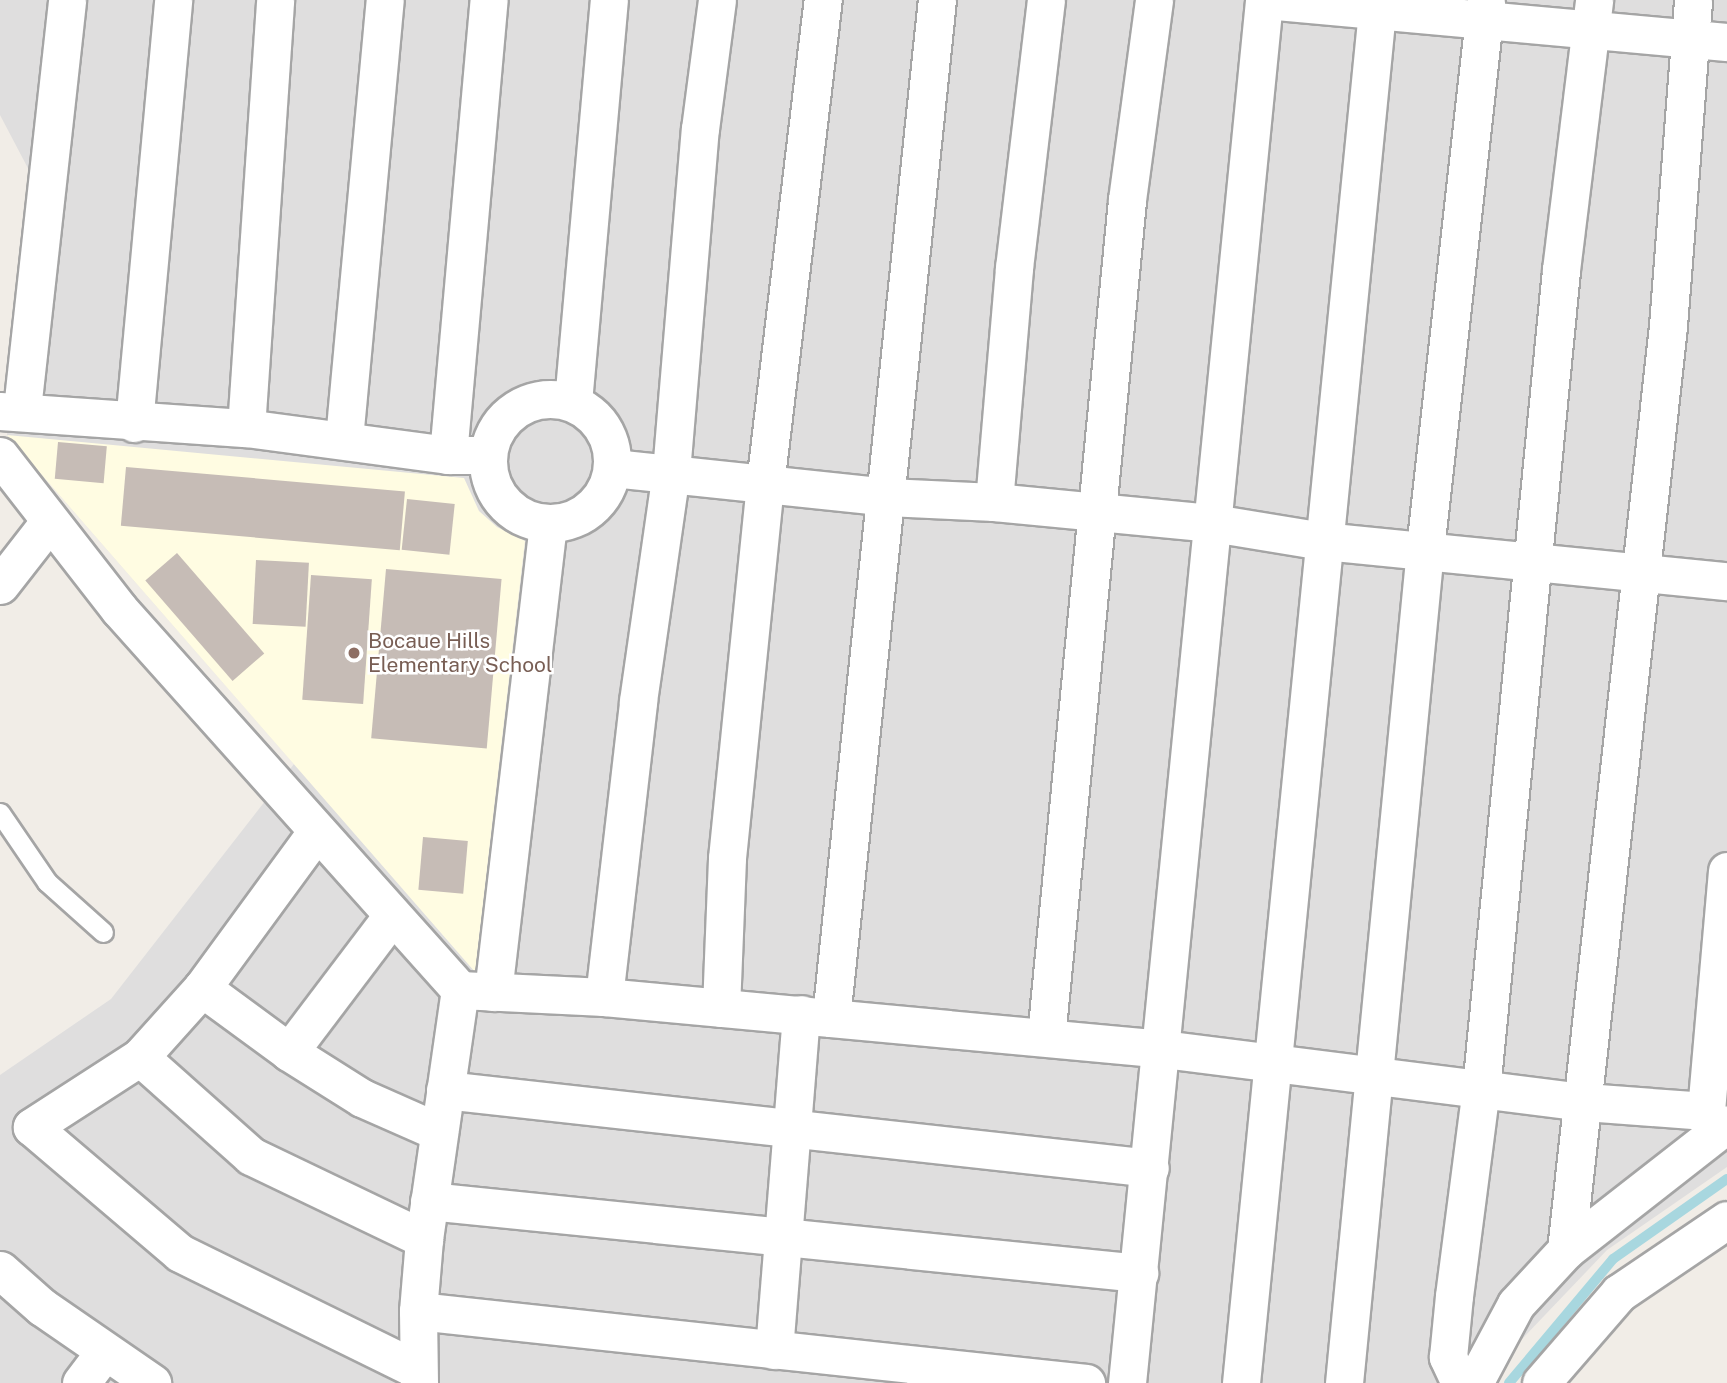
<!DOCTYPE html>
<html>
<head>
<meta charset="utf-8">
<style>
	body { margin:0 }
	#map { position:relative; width:1727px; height:1383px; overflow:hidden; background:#f1ede7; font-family:"Public Sans",sans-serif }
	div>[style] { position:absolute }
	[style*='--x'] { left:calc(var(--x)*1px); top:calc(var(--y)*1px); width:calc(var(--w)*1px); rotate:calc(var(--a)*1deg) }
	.residential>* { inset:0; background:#dfdede }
	.education>* { inset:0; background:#fffce2 }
	.stream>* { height:10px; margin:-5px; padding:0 5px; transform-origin:5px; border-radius:5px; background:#a8d7df }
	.building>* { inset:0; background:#c6bcb6; transform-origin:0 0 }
	.roads { filter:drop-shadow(2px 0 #a5a5a5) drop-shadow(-2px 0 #a5a5a5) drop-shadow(0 2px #a5a5a5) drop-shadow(0 -2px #a5a5a5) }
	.service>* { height:19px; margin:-9.5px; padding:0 9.5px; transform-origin:9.5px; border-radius:9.5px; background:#fff }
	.minor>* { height:37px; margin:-18.5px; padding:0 18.5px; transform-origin:18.5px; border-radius:18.5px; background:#fff }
	.minor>.ring { margin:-18.5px; padding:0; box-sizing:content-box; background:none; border:37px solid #fff; border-radius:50% }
	.dots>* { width:19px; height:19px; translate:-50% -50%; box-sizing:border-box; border:4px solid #fff; border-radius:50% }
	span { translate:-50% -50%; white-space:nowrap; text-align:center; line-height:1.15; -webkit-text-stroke:5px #fff; paint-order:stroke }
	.education-label { font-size:21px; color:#785e54 }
	.left { translate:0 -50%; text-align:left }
</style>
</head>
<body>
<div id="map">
	<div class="residential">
		<i style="clip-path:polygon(0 0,1727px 0,1727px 1167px,1607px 1250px,1506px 1356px,1493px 1383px,0 1383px,0 1075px,111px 999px,294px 764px,7px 435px,31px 174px,0 115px)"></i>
	</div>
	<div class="education">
		<i style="clip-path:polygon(7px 435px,464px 478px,479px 511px,497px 527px,525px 541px,475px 972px)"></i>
	</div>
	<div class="stream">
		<i style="--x:1509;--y:1383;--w:162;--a:-50"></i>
		<i style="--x:1613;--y:1259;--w:139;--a:-35.1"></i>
	</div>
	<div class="building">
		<i style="left:58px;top:442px;width:49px;height:37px;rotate:5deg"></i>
		<i style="left:126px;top:467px;width:280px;height:59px;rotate:5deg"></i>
		<i style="left:407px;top:499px;width:48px;height:51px;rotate:6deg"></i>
		<i style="left:177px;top:553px;width:133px;height:42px;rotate:49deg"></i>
		<i style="left:256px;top:560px;width:53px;height:64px;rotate:3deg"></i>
		<i style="left:386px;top:569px;width:116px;height:170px;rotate:5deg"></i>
		<i style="left:311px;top:575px;width:61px;height:125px;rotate:4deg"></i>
		<i style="left:423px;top:837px;width:45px;height:53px;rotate:5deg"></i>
	</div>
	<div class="roads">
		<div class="service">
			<i style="--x:0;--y:813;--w:83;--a:55.7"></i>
			<i style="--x:47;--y:882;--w:75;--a:41.8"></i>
		</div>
		<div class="minor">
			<i style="--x:1265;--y:0;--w:464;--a:5.2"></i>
			<i class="ring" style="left:488px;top:399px;width:87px;height:87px"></i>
			<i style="--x:573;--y:402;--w:404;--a:-84.9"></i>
			<i style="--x:22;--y:409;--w:411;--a:-83.7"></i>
			<i style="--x:0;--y:411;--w:247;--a:4"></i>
			<i style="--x:246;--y:428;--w:204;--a:7.6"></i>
			<i style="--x:448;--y:455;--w:39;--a:0"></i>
			<i style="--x:134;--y:423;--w:425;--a:-84.7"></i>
			<i style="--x:246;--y:428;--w:429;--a:-86.1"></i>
			<i style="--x:344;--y:439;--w:441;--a:-84.7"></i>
			<i style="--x:448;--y:455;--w:457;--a:-84.9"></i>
			<i style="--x:0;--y:456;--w:194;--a:52.1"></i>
			<i style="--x:119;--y:609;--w:511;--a:48.17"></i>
			<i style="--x:460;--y:990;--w:144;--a:2.8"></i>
			<i style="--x:604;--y:997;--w:561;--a:5.31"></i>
			<i style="--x:1163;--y:1049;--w:425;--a:7.2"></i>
			<i style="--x:1585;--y:1102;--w:121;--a:4.3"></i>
			<i style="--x:1706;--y:1111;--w:22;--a:58"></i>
			<i style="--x:613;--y:468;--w:276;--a:6"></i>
			<i style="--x:887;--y:497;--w:107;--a:2.7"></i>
			<i style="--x:994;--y:502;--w:220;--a:5.5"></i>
			<i style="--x:1213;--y:523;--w:111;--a:9.3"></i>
			<i style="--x:1323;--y:541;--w:406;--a:5.7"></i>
			<i style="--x:994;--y:502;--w:235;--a:-85.1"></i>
			<i style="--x:1014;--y:268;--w:270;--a:-83.2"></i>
			<i style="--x:0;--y:585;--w:80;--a:-52.1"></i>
			<i style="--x:317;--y:831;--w:195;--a:126.2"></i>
			<i style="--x:202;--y:988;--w:93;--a:131.9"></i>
			<i style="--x:140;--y:1057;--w:129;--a:147.1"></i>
			<i style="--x:32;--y:1127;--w:194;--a:40.4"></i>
			<i style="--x:180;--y:1253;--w:265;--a:26.2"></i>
			<i style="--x:202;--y:988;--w:108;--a:36.3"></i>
			<i style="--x:289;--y:1052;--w:86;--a:32.2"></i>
			<i style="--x:362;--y:1098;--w:84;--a:23.8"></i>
			<i style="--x:493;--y:992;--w:470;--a:-83.3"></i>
			<i style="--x:604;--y:997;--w:298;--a:-83.4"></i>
			<i style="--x:638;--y:701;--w:231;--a:-81.8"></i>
			<i style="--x:671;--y:472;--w:344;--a:-85.2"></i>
			<i style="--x:700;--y:129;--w:130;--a:-82.5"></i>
			<i style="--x:721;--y:1008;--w:150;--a:-87.7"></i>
			<i style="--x:727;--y:858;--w:376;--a:-84.2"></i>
			<i style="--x:765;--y:484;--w:487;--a:-83.2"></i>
			<i style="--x:831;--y:1018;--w:1024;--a:-84.06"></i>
			<i style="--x:1046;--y:1037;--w:841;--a:-84.47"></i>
			<i style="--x:1127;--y:200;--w:202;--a:-82.3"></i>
			<i style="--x:289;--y:1052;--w:171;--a:-52.9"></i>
			<i style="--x:140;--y:1057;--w:149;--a:41.7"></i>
			<i style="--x:251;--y:1156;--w:192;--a:25.6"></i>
			<i style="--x:445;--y:1090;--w:709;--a:6.31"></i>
			<i style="--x:1706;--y:1111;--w:241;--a:-85"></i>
			<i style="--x:429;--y:1201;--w:714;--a:5.79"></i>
			<i style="--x:1566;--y:1250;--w:930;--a:-83.7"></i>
			<i style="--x:1668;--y:326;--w:327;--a:-85.6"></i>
			<i style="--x:0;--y:1270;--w:56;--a:41.4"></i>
			<i style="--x:42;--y:1307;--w:134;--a:34.6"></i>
			<i style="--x:418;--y:1311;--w:672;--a:6.15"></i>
			<i style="--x:774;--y:1350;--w:337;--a:-85.4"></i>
			<i style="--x:81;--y:1383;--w:38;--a:-53"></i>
			<i style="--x:419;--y:1383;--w:72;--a:-90.8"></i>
			<i style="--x:418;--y:1311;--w:72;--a:-85.2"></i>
			<i style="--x:424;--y:1239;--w:252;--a:-81.8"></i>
			<i style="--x:1127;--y:1383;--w:1390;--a:-84.34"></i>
			<i style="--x:1241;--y:1383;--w:1390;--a:-84.34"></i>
			<i style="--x:1344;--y:1383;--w:838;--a:-84.45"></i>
			<i style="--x:1425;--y:549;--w:552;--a:-83.66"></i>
			<i style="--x:1460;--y:1383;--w:29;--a:-115"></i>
			<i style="--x:1448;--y:1357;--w:61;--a:-84.4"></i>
			<i style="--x:1454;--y:1296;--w:209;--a:-82.6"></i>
			<i style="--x:1481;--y:1089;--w:823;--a:-84.42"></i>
			<i style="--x:1561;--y:270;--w:272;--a:-83"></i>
			<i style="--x:1474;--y:1383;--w:89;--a:-62"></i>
			<i style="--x:1516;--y:1304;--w:74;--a:-47.2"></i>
			<i style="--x:1566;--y:1250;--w:204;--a:-38"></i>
			<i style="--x:1541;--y:1383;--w:119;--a:-49.1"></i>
			<i style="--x:1619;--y:1293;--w:130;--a:-34.1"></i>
		</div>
	</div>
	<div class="dots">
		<i style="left:354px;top:653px;background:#8d6e63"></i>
	</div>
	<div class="education-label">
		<span class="left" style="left:368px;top:653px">Bocaue Hills<br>Elementary School</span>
	</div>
</div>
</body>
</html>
